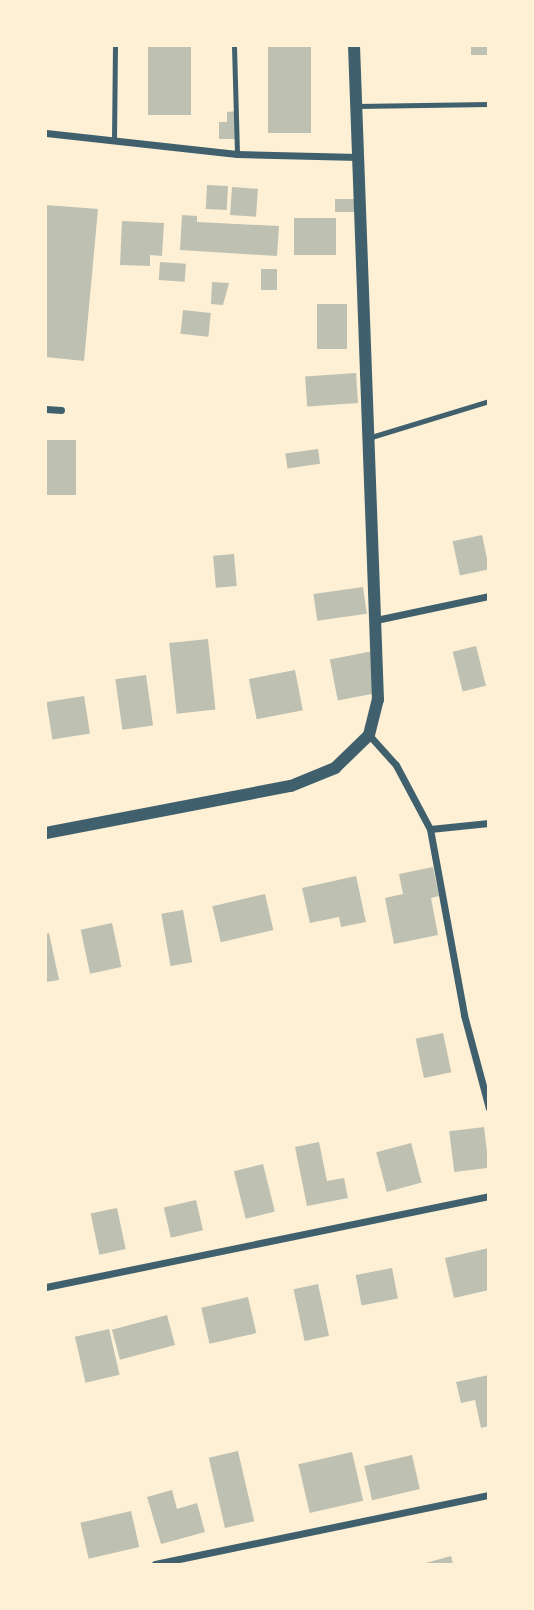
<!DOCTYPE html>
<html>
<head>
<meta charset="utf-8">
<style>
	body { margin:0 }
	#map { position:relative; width:534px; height:1610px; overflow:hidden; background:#fdf0d5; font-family:"Roboto Condensed",sans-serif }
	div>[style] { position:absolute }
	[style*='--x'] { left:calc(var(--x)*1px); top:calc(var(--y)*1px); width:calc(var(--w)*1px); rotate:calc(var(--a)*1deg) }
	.building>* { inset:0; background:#bec0b2; transform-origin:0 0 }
	.service>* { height:5px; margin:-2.5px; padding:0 2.5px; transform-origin:2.5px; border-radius:2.5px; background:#3f606c }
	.minor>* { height:7px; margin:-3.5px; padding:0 3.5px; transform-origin:3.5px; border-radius:3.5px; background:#3f606c }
	.tertiary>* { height:12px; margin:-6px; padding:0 6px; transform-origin:6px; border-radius:6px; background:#3f606c }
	span { translate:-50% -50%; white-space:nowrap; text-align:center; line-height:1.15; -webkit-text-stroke:5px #fdf0d5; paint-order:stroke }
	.frame { position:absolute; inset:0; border:47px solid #fdf0d5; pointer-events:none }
</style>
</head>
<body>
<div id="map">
	<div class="building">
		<i style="left:148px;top:46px;width:43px;height:69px"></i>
		<i style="left:268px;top:46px;width:43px;height:87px"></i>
		<i style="left:471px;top:46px;width:18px;height:9px"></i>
		<i style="clip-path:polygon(238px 111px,239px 139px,219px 139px,219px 122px,227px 122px,227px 112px)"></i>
		<i style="left:207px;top:185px;width:21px;height:24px;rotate:3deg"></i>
		<i style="left:232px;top:187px;width:26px;height:28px;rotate:4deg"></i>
		<i style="left:359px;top:199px;width:13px;height:24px;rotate:90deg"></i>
		<i style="clip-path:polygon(46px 205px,98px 209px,84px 361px,46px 357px)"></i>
		<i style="clip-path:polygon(182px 215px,197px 216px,197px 222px,279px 226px,277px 256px,180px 250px)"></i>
		<i style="left:336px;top:218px;width:37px;height:42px;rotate:90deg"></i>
		<i style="clip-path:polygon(122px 221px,164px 223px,162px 256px,150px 255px,150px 266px,120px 265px)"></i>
		<i style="left:160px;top:262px;width:26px;height:18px;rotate:4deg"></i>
		<i style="left:261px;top:269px;width:16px;height:21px"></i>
		<i style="clip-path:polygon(212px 282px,229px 283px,223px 305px,211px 304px)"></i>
		<i style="left:317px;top:304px;width:30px;height:45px"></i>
		<i style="left:183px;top:310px;width:28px;height:24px;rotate:6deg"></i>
		<i style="left:356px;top:373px;width:30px;height:51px;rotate:86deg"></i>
		<i style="left:46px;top:440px;width:30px;height:55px"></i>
		<i style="left:318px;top:449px;width:15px;height:33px;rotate:82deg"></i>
		<i style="left:482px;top:535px;width:35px;height:30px;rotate:78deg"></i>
		<i style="left:234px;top:554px;width:32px;height:21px;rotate:85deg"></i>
		<i style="left:363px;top:587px;width:27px;height:50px;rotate:82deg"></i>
		<i style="left:208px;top:639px;width:71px;height:39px;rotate:84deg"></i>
		<i style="left:476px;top:646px;width:41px;height:24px;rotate:76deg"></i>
		<i style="left:373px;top:651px;width:42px;height:44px;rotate:79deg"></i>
		<i style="left:295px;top:670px;width:41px;height:47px;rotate:79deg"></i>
		<i style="left:146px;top:675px;width:51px;height:31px;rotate:82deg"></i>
		<i style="left:84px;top:696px;width:38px;height:38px;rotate:81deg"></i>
		<i style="clip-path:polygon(433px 867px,439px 896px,431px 898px,438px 935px,394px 944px,385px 898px,403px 894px,399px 874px)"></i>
		<i style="clip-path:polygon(356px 876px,366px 922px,341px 927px,339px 917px,310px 923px,302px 888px)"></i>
		<i style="left:265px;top:894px;width:37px;height:54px;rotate:77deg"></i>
		<i style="left:183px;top:910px;width:53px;height:22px;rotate:80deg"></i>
		<i style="left:112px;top:923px;width:45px;height:32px;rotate:78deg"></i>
		<i style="clip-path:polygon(49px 933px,59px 980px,46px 982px,46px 934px)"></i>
		<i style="left:443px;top:1033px;width:40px;height:28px;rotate:78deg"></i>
		<i style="left:484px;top:1127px;width:41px;height:35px;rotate:83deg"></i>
		<i style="clip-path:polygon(319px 1142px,327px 1181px,344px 1178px,348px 1198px,307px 1206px,295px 1147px)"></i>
		<i style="left:411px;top:1143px;width:41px;height:36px;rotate:75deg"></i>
		<i style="left:263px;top:1164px;width:49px;height:30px;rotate:76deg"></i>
		<i style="left:196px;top:1200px;width:31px;height:33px;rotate:77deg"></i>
		<i style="left:117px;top:1208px;width:42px;height:27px;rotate:78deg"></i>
		<i style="clip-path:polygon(489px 1248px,489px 1290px,454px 1298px,445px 1258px)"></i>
		<i style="left:392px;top:1268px;width:31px;height:37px;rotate:79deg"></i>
		<i style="left:318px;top:1284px;width:53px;height:25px;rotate:78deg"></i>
		<i style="left:248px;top:1297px;width:37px;height:48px;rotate:77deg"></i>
		<i style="left:167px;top:1315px;width:31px;height:57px;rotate:75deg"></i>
		<i style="left:109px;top:1329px;width:47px;height:35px;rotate:77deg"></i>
		<i style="clip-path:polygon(489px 1375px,489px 1426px,481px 1428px,475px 1400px,461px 1403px,456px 1382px)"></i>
		<i style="left:238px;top:1451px;width:72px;height:30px;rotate:77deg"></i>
		<i style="left:352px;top:1452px;width:50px;height:55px;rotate:77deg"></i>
		<i style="left:412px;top:1455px;width:35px;height:49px;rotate:77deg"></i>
		<i style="clip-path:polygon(172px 1490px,177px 1509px,197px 1503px,205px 1532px,161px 1544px,147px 1497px)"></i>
		<i style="left:131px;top:1511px;width:37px;height:52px;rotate:77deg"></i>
		<i style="clip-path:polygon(451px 1556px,453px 1564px,422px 1564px)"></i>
	</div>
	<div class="service">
		<i style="--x:234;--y:46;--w:108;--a:88.4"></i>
		<i style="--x:357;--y:106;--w:132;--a:-0.9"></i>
		<i style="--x:114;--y:141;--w:95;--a:-89.4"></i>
		<i style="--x:368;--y:438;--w:127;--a:-17"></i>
	</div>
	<div class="minor">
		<i style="--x:46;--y:133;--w:192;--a:6.3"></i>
		<i style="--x:237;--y:154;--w:121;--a:1.4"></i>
		<i style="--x:46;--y:409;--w:15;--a:4"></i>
		<i style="--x:376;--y:620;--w:116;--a:-12"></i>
		<i style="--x:369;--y:735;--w:40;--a:48"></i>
		<i style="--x:396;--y:765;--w:72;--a:62"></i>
		<i style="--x:430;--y:829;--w:189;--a:79.6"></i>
		<i style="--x:464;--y:1015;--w:96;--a:75"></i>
		<i style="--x:430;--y:829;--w:59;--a:-5.8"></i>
		<i style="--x:46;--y:1287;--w:452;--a:-11.6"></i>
		<i style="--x:155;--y:1564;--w:341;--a:-11.7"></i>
	</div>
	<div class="tertiary">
		<i style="--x:46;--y:833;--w:249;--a:-10.9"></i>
		<i style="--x:291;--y:786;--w:48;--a:-22.2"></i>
		<i style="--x:335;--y:768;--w:47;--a:-44.1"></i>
		<i style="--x:369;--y:735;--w:36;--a:-76"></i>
		<i style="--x:378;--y:700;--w:654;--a:-92.1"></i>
	</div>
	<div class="frame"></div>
</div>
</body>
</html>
